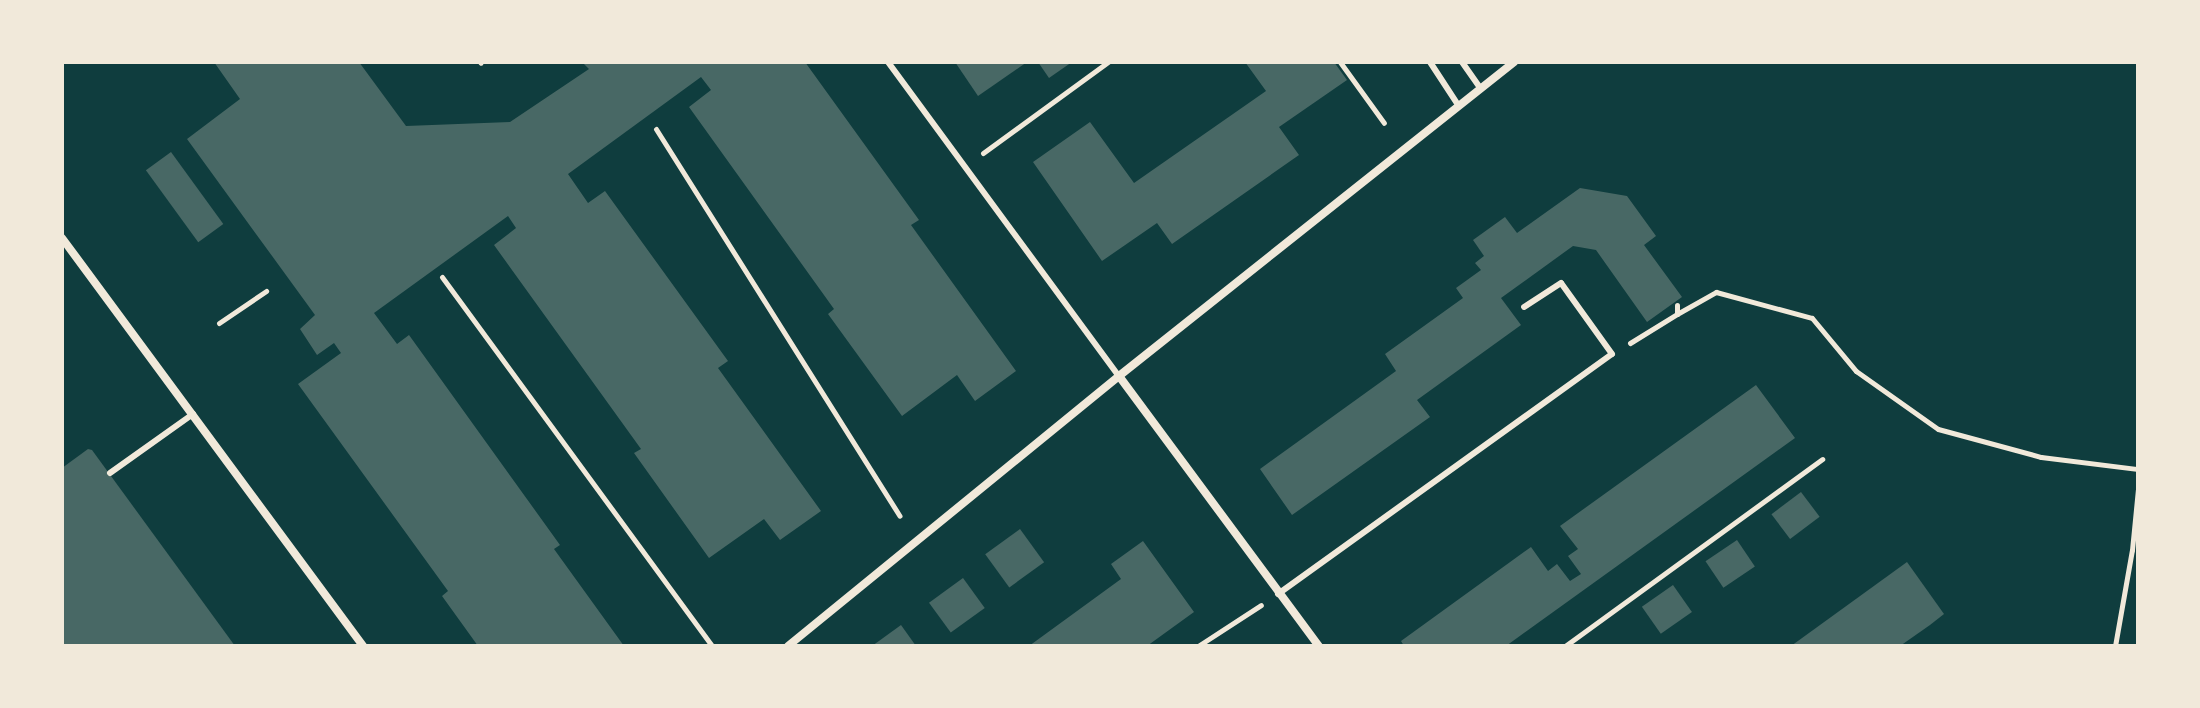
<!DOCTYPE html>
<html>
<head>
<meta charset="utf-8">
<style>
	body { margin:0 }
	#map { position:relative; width:2200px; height:708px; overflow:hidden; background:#0f3d3e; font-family:"IBM Plex Sans",sans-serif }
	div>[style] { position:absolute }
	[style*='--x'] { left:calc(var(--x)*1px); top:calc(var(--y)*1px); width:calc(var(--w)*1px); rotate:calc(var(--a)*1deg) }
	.building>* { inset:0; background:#486865; transform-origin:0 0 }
	.path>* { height:5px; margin:-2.5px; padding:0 2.5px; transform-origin:2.5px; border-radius:2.5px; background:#f1e9da }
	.service>* { height:6px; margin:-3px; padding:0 3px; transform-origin:3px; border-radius:3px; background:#f1e9da }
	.minor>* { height:8px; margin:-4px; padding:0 4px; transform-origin:4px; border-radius:4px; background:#f1e9da }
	span { translate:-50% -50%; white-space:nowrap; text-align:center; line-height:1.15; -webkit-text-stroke:8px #f1e9da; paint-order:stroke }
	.frame { position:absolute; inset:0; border:64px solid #f1e9da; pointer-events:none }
</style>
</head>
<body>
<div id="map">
	<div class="building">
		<i style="clip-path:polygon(214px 62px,359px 62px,406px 126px,510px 122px,589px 69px,582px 62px,805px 62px,919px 220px,911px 225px,1016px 371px,975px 401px,957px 375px,902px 416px,828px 314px,834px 309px,689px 107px,711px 90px,701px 77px,568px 174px,588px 203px,605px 191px,728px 361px,718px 368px,821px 511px,780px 540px,764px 519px,709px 558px,634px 453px,641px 449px,494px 245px,516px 228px,508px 216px,374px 313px,397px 344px,409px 335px,560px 545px,554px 549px,624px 646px,478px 646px,442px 596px,448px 591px,298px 384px,341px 353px,334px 343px,317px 355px,300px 329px,315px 315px,187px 139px,240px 99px)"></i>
		<i style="clip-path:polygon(955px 62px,1027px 62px,978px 96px)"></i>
		<i style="clip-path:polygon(1038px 62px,1072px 62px,1049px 78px)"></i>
		<i style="clip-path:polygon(1245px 62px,1334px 62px,1347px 80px,1279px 127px,1299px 155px,1172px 244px,1157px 223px,1102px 261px,1033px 162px,1090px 122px,1134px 183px,1266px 91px)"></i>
		<i style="left:171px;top:152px;width:89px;height:31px;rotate:54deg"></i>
		<i style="clip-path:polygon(1580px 188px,1627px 196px,1656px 236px,1644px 245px,1682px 297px,1647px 322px,1596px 250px,1573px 246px,1501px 298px,1521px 325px,1417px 400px,1430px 417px,1292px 515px,1260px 469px,1396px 371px,1385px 354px,1463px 298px,1456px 288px,1481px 270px,1475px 263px,1484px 256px,1473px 240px,1505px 217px,1517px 233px)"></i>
		<i style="clip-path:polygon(1756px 385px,1795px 438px,1506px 646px,1404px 646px,1401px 641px,1531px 547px,1548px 571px,1557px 564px,1570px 581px,1581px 574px,1568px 556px,1578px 549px,1560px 526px)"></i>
		<i style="clip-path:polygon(88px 449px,92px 450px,235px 646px,62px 646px,62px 468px)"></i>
		<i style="left:1801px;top:492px;width:31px;height:37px;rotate:53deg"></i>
		<i style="left:1020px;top:529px;width:41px;height:43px;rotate:54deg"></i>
		<i style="left:1737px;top:540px;width:32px;height:38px;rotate:56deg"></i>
		<i style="clip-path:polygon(1143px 541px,1194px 612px,1147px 646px,1029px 646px,1121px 579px,1111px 564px)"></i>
		<i style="clip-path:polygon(1907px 562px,1944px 614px,1930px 625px,1900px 646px,1791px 646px)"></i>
		<i style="left:963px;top:578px;width:37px;height:42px;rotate:54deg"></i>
		<i style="left:1673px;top:585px;width:33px;height:38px;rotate:55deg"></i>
		<i style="clip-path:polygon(901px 625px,916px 646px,872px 646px)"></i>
	</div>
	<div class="path">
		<i style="--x:480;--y:62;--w:1;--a:45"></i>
		<i style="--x:1340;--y:62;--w:75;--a:54.2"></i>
		<i style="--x:656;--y:129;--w:457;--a:57.8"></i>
		<i style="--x:983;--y:153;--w:155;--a:-36.1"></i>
		<i style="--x:442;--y:277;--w:457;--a:53.8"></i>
		<i style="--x:1677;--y:314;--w:45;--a:-29.4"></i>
		<i style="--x:1716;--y:292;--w:99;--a:15.2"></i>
		<i style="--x:1812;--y:318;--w:69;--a:50.3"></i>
		<i style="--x:1856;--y:371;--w:100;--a:35.3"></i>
		<i style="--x:1938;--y:429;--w:107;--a:15.2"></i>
		<i style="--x:2041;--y:457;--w:98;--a:7.1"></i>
		<i style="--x:219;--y:323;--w:57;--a:-34.2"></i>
		<i style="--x:1630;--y:343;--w:55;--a:-31.7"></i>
		<i style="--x:1677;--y:314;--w:9;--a:-90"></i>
		<i style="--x:1198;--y:646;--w:75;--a:-33.1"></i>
		<i style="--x:1565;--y:646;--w:318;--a:-36"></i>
		<i style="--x:2115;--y:646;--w:97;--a:-80"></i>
		<i style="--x:2132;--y:550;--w:61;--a:-84.4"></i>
	</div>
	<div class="service">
		<i style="--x:888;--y:62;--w:390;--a:53.7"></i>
		<i style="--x:1430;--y:62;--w:51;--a:56.9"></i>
		<i style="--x:1462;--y:62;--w:33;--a:55"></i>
		<i style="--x:110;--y:473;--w:102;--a:-35.4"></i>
		<i style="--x:1278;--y:594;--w:411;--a:-35.7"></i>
		<i style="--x:1612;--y:354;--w:87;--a:-125.7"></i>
		<i style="--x:1561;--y:283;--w:44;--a:147"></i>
	</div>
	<div class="minor">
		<i style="--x:62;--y:238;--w:507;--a:53.58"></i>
		<i style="--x:1119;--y:376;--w:336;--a:53.5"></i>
		<i style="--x:788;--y:646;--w:427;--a:-39.2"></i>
		<i style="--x:1119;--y:376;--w:505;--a:-38.48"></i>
	</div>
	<div class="frame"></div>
</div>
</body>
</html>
